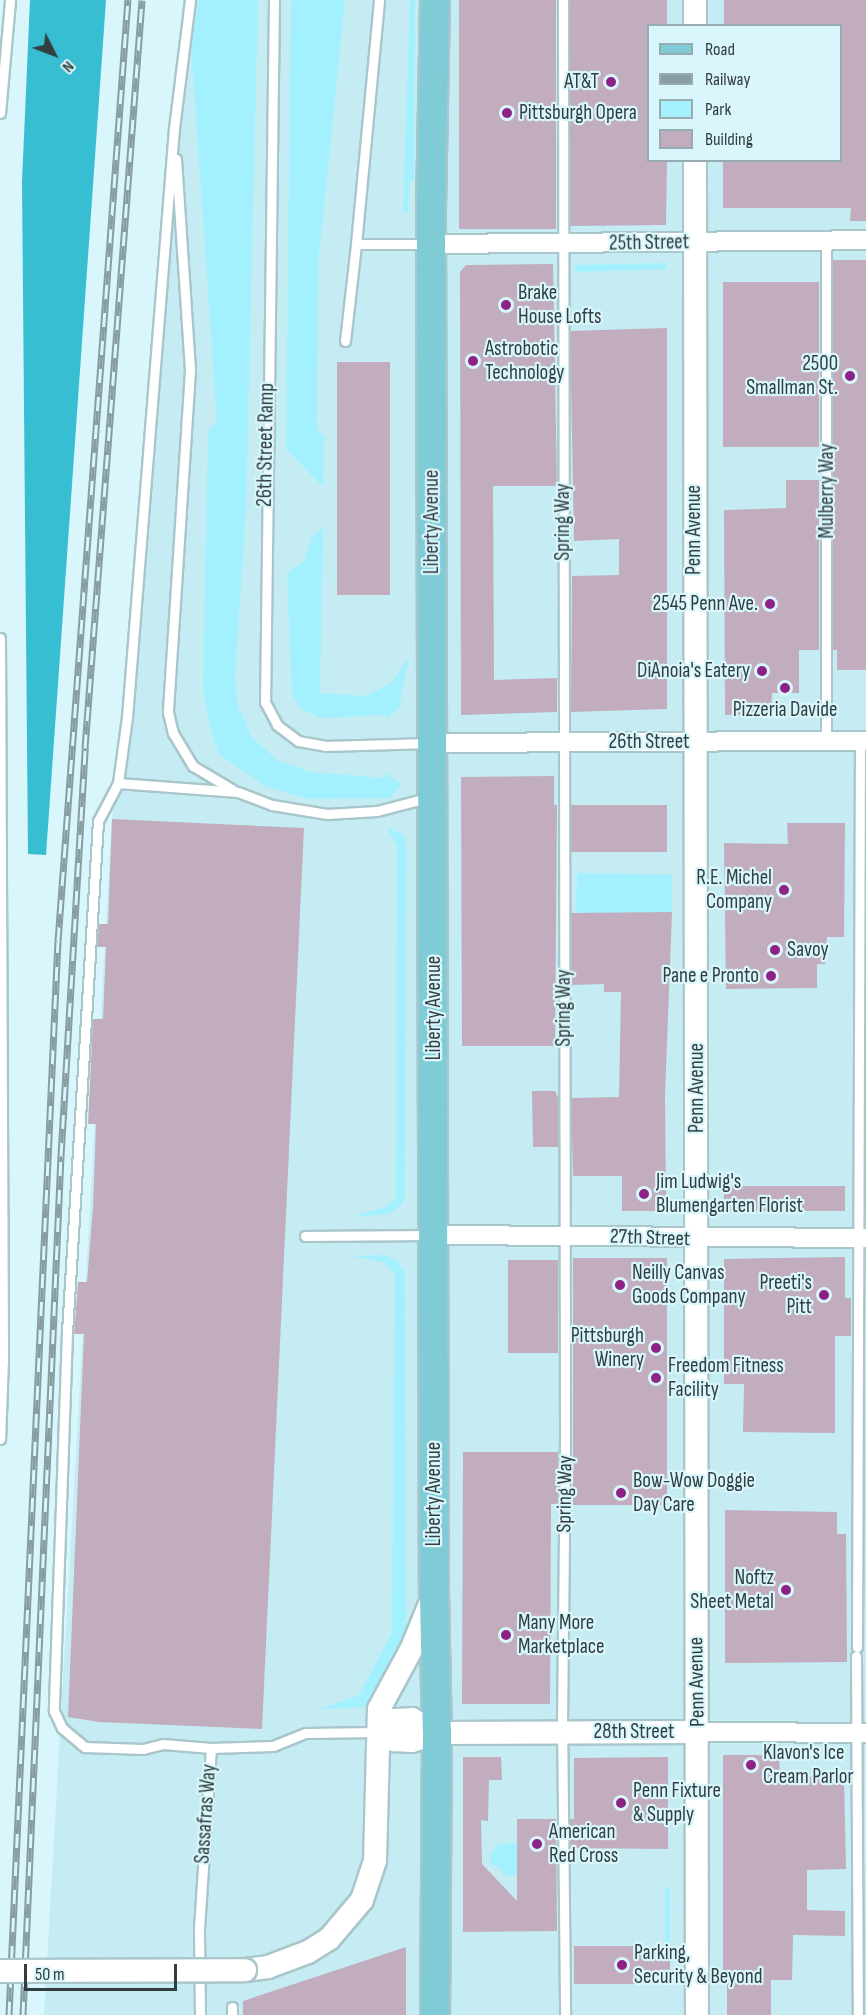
<!DOCTYPE html>
<html>
<head>
<meta charset="utf-8">
<style>
	body { margin:0 }
	#map { position:relative; width:866px; height:2015px; overflow:hidden; background:#d8f6fb; font-family:"Sofia Sans Condensed",sans-serif }
	div>[style] { position:absolute }
	[style*='--x'] { left:calc(var(--x)*1px); top:calc(var(--y)*1px); width:calc(var(--w)*1px); rotate:calc(var(--a)*1deg) }
	.built>* { inset:0; background:#c5ecf3 }
	.green>* { inset:0; background:#a3f1fe; transform-origin:0 0 }
	.forest>* { inset:0; background:#37bed2 }
	.building>* { inset:0; background:#c1adbd; transform-origin:0 0 }
	.roads { filter:drop-shadow(2px 0 #a9c6cb) drop-shadow(-2px 0 #a9c6cb) drop-shadow(0 2px #a9c6cb) drop-shadow(0 -2px #a9c6cb) }
	.service>* { height:9px; margin:-4.5px; padding:0 4.5px; transform-origin:4.5px; border-radius:4.5px; background:#fff }
	.minor>* { height:18px; margin:-9px; padding:0 9px; transform-origin:9px; border-radius:9px; background:#fff }
	.tertiary>* { height:22px; margin:-11px; padding:0 11px; transform-origin:11px; border-radius:11px; background:#fff }
	.primary>* { height:28px; margin:-14px; padding:0 14px; transform-origin:14px; border-radius:14px; background:#7fcbd6 }
	.rail>* { height:7px; margin-top:-3.5px; transform-origin:0; background:repeating-linear-gradient(90deg,#d8f6fb 0 14px,#889da1 0 28px); box-sizing:border-box; border-block:2px solid #889da1 }
	.bridges { filter:drop-shadow(2px 0 #a9c6cb) drop-shadow(-2px 0 #a9c6cb) drop-shadow(0 2px #a9c6cb) drop-shadow(0 -2px #a9c6cb) }
	.tertiary-bridge>* { height:22px; margin:-11px; padding:0 11px; transform-origin:11px; border-radius:11px; background:#fff }
	.dots>* { width:16px; height:16px; translate:-50% -50%; box-sizing:border-box; border:3px solid #d8f6fb; border-radius:50% }
	span { translate:-50% -50%; white-space:nowrap; text-align:center; line-height:1.15; -webkit-text-stroke:4.5px #d8f6fb; paint-order:stroke }
	.poi-label { font-size:21px; color:#333e41 }
	.right { translate:-100% -50%; text-align:right }
	.left { translate:0 -50%; text-align:left }
	.street-label { font-size:21px; color:#333e41 }
	.legend { position:absolute; left:647px; top:24px; width:195px; height:138px; box-sizing:border-box; background:#d8f6fb; border:2px solid #96acb1; margin:0; padding:8px 10px; list-style:none; font-size:18px; color:#333e41 }
	.legend li { display:flex; align-items:center; gap:12px; height:30px }
	.legend b { width:30px; border:2px solid #96acb1 }
	.north { position:absolute; left:24px; top:24px; width:60px; height:60px; -webkit-text-stroke:4px #d8f6fb; paint-order:stroke; rotate:132deg; font-size:16px; font-weight:700; line-height:24px; text-align:center; color:#333e41 }
	.north::after { content:''; display:block; margin:auto; width:21px; height:27px; background:#333e41; clip-path:polygon(50% 0,100% 100%,50% 72%,0 100%) }
	.scale { position:absolute; left:24px; top:1964px; width:153px; height:27px; box-sizing:border-box; border:3px solid #333e41; border-top:0; padding-left:8px; font-size:18px; line-height:21px; white-space:nowrap; color:#333e41; -webkit-text-stroke:4px #d8f6fb; paint-order:stroke }
</style>
</head>
<body>
<div id="map">
	<div class="built">
		<i style="clip-path:polygon(evenodd,184px 0,866px 0,866px 2015px,44px 2015px,112px 819px,184px 0,648px 26px,840px 26px,840px 160px,648px 160px,648px 26px)"></i>
	</div>
	<div class="green">
		<i style="clip-path:polygon(199px 0,258px 0,246px 508px,235px 678px,238px 706px,251px 736px,277px 760px,310px 772px,384px 778px,385px 773px,401px 784px,390px 798px,307px 799px,265px 786px,219px 754px,210px 727px,203px 689px,208px 431px,217px 421px,191px 45px)"></i>
		<i style="clip-path:polygon(291px 0,345px 0,318px 265px,317px 429px,324px 436px,323px 487px,286px 449px)"></i>
		<i style="clip-path:polygon(410px 0,415px 0,414px 181px,409px 181px,408px 213px,403px 213px)"></i>
		<i style="clip-path:polygon(666px 263px,666px 269px,575px 272px,575px 265px)"></i>
		<i style="clip-path:polygon(323px 528px,320px 693px,366px 696px,391px 683px,409px 657px,400px 702px,403px 704px,387px 719px,386px 715px,320px 718px,300px 708px,292px 695px,287px 573px,304px 561px,312px 537px)"></i>
		<i style="clip-path:polygon(387px 828px,403px 834px,406px 845px,405px 1197px,402px 1205px,388px 1214px,353px 1217px,385px 1207px,396px 1199px,397px 847px)"></i>
		<i style="left:577px;top:873px;width:95px;height:40px;rotate:1deg"></i>
		<i style="clip-path:polygon(384px 1255px,396px 1260px,405px 1272px,406px 1631px,385px 1678px,364px 1707px,320px 1709px,359px 1695px,392px 1633px,395px 1274px,383px 1262px,350px 1256px)"></i>
		<i style="clip-path:polygon(517px 1843px,517px 1875px,504px 1876px,503px 1871px,490px 1863px,491px 1853px,499px 1844px)"></i>
		<i style="left:665px;top:1887px;width:5px;height:59px"></i>
	</div>
	<div class="forest">
		<i style="clip-path:polygon(30px 0,106px 0,46px 855px,28px 854px,22px 182px)"></i>
	</div>
	<div class="building">
		<i style="left:459px;top:0;width:97px;height:229px"></i>
		<i style="clip-path:polygon(570px 0,667px 0,667px 26px,648px 26px,648px 160px,667px 160px,666px 225px,570px 226px)"></i>
		<i style="clip-path:polygon(724px 0,866px 0,866px 221px,850px 221px,851px 208px,723px 208px,723px 160px,840px 160px,840px 26px,724px 26px)"></i>
		<i style="clip-path:polygon(833px 260px,866px 260px,866px 670px,837px 670px,837px 650px,833px 650px)"></i>
		<i style="clip-path:polygon(553px 264px,557px 486px,493px 486px,494px 680px,557px 678px,557px 712px,461px 715px,460px 272px,466px 265px)"></i>
		<i style="left:819px;top:282px;width:165px;height:96px;rotate:90deg"></i>
		<i style="clip-path:polygon(667px 328px,667px 709px,571px 712px,572px 576px,619px 575px,619px 539px,574px 541px,570px 331px)"></i>
		<i style="left:390px;top:362px;width:233px;height:53px;rotate:90deg"></i>
		<i style="clip-path:polygon(786px 480px,819px 480px,819px 650px,799px 650px,799px 693px,772px 693px,771px 714px,725px 715px,724px 510px,786px 508px)"></i>
		<i style="clip-path:polygon(554px 776px,554px 805px,557px 805px,555px 1046px,462px 1046px,461px 777px)"></i>
		<i style="left:571px;top:805px;width:96px;height:47px"></i>
		<i style="clip-path:polygon(112px 819px,304px 828px,262px 1729px,99px 1722px,68px 1717px,84px 1334px,74px 1334px,78px 1282px,87px 1282px,93px 1207px,96px 1124px,88px 1124px,93px 1019px,103px 1019px,106px 947px,97px 947px,99px 924px,108px 924px)"></i>
		<i style="clip-path:polygon(787px 823px,845px 823px,844px 937px,827px 937px,825px 964px,817px 964px,817px 988px,726px 989px,724px 843px,788px 844px)"></i>
		<i style="clip-path:polygon(672px 912px,665px 1095px,666px 1211px,622px 1211px,622px 1176px,573px 1176px,571px 1098px,619px 1097px,621px 992px,604px 992px,604px 984px,571px 985px,571px 913px)"></i>
		<i style="clip-path:polygon(532px 1091px,555px 1091px,558px 1098px,558px 1147px,533px 1147px)"></i>
		<i style="left:724px;top:1186px;width:121px;height:25px"></i>
		<i style="clip-path:polygon(845px 1257px,845px 1298px,851px 1298px,851px 1336px,835px 1336px,835px 1433px,743px 1432px,744px 1384px,724px 1384px,724px 1259px)"></i>
		<i style="left:573px;top:1258px;width:94px;height:247px"></i>
		<i style="left:508px;top:1260px;width:50px;height:93px"></i>
		<i style="clip-path:polygon(463px 1452px,558px 1452px,558px 1504px,551px 1504px,550px 1704px,462px 1704px)"></i>
		<i style="clip-path:polygon(725px 1510px,837px 1512px,837px 1534px,846px 1534px,847px 1662px,725px 1663px)"></i>
		<i style="clip-path:polygon(723px 1755px,779px 1755px,780px 1776px,844px 1777px,846px 1869px,807px 1870px,807px 1910px,845px 1911px,845px 1936px,793px 1935px,792px 1980px,771px 1980px,771px 2015px,727px 2015px,727px 1981px,723px 1981px)"></i>
		<i style="clip-path:polygon(463px 1757px,501px 1757px,502px 1780px,489px 1780px,488px 1821px,481px 1820px,482px 1864px,517px 1901px,517px 1819px,556px 1819px,557px 1931px,463px 1932px)"></i>
		<i style="clip-path:polygon(668px 1757px,668px 1849px,570px 1848px,570px 1819px,574px 1819px,574px 1758px)"></i>
		<i style="left:574px;top:1946px;width:96px;height:38px"></i>
		<i style="clip-path:polygon(406px 1947px,406px 2015px,243px 2015px,243px 2001px)"></i>
	</div>
	<div class="roads">
		<div class="service">
			<i style="--x:190;--y:0;--w:129;--a:97.1"></i>
			<i style="--x:174;--y:128;--w:591;--a:94.56"></i>
			<i style="--x:127;--y:717;--w:67;--a:97.8"></i>
			<i style="--x:118;--y:783;--w:120;--a:4.3"></i>
			<i style="--x:238;--y:792;--w:36;--a:21"></i>
			<i style="--x:272;--y:805;--w:56;--a:9.3"></i>
			<i style="--x:327;--y:814;--w:50;--a:-3.4"></i>
			<i style="--x:377;--y:811;--w:52;--a:-14.6"></i>
			<i style="--x:274;--y:0;--w:702;--a:90.73"></i>
			<i style="--x:265;--y:702;--w:26;--a:62"></i>
			<i style="--x:277;--y:725;--w:26;--a:37"></i>
			<i style="--x:298;--y:741;--w:27;--a:10"></i>
			<i style="--x:325;--y:746;--w:105;--a:-1.6"></i>
			<i style="--x:563;--y:0;--w:1440;--a:89.92"></i>
			<i style="--x:565;--y:1440;--w:275;--a:90.6"></i>
			<i style="--x:562;--y:1715;--w:300;--a:89.4"></i>
			<i style="--x:0;--y:113;--w:113;--a:-84.9"></i>
			<i style="--x:176;--y:159;--w:211;--a:86.2"></i>
			<i style="--x:190;--y:370;--w:343;--a:93.7"></i>
			<i style="--x:168;--y:712;--w:22;--a:77"></i>
			<i style="--x:173;--y:733;--w:39;--a:59"></i>
			<i style="--x:193;--y:766;--w:47;--a:31"></i>
			<i style="--x:356;--y:244;--w:245;--a:-84.6"></i>
			<i style="--x:345;--y:341;--w:98;--a:-83.5"></i>
			<i style="--x:356;--y:244;--w:71;--a:0"></i>
			<i style="--x:0;--y:638;--w:721;--a:89.76"></i>
			<i style="--x:3;--y:1359;--w:80;--a:92.1"></i>
			<i style="--x:826;--y:741;--w:500;--a:-90"></i>
			<i style="--x:118;--y:783;--w:43;--a:117.8"></i>
			<i style="--x:98;--y:821;--w:512;--a:93.47"></i>
			<i style="--x:67;--y:1332;--w:379;--a:92"></i>
			<i style="--x:54;--y:1711;--w:19;--a:65"></i>
			<i style="--x:62;--y:1728;--w:30;--a:40"></i>
			<i style="--x:85;--y:1747;--w:58;--a:2"></i>
			<i style="--x:143;--y:1749;--w:21;--a:-14"></i>
			<i style="--x:163;--y:1744;--w:48;--a:4.8"></i>
			<i style="--x:305;--y:1236;--w:124;--a:-0.5"></i>
			<i style="--x:857;--y:1647;--w:906;--a:-89.81"></i>
			<i style="--x:856;--y:1656;--w:359;--a:89.7"></i>
			<i style="--x:200;--y:2015;--w:87;--a:-90.7"></i>
			<i style="--x:199;--y:1928;--w:180;--a:-86.2"></i>
			<i style="--x:211;--y:1748;--w:62;--a:-1.8"></i>
			<i style="--x:273;--y:1746;--w:35;--a:-22"></i>
			<i style="--x:306;--y:1733;--w:72;--a:-0.8"></i>
			<i style="--x:232;--y:2015;--w:8;--a:-90"></i>
		</div>
		<div class="minor">
			<i style="--x:431;--y:244;--w:435;--a:-0.5"></i>
			<i style="--x:432;--y:743;--w:434;--a:-0.3"></i>
			<i style="--x:435;--y:1235;--w:431;--a:0.4"></i>
			<i style="--x:698;--y:1732;--w:168;--a:0.3"></i>
		</div>
		<div class="tertiary">
			<i style="--x:695;--y:26;--w:26;--a:-90"></i>
			<i style="--x:695;--y:160;--w:1855;--a:89.94"></i>
			<i style="--x:378;--y:1732;--w:18;--a:27"></i>
			<i style="--x:394;--y:1740;--w:18;--a:3"></i>
			<i style="--x:412;--y:1741;--w:26;--a:-18"></i>
			<i style="--x:437;--y:1733;--w:261;--a:-0.2"></i>
			<i style="--x:378;--y:1732;--w:21;--a:-35"></i>
			<i style="--x:395;--y:1720;--w:17;--a:-3"></i>
			<i style="--x:412;--y:1719;--w:29;--a:29"></i>
			<i style="--x:245;--y:1970;--w:23;--a:-7"></i>
			<i style="--x:268;--y:1967;--w:43;--a:-20.6"></i>
			<i style="--x:308;--y:1952;--w:25;--a:-32"></i>
			<i style="--x:329;--y:1939;--w:51;--a:-49.8"></i>
			<i style="--x:362;--y:1900;--w:41;--a:-71.6"></i>
			<i style="--x:375;--y:1861;--w:152;--a:-88.5"></i>
			<i style="--x:379;--y:1709;--w:69;--a:-61.6"></i>
			<i style="--x:412;--y:1648;--w:53;--a:-67.8"></i>
		</div>
		<div class="primary">
			<i style="--x:435;--y:0;--w:209;--a:91.1"></i>
			<i style="--x:431;--y:209;--w:1386;--a:89.88"></i>
			<i style="--x:434;--y:1595;--w:138;--a:88.8"></i>
			<i style="--x:437;--y:1733;--w:282;--a:90.4"></i>
		</div>
	</div>
	<div class="rail">
		<i style="--x:9;--y:2015;--w:1075;--a:-87.39"></i>
		<i style="--x:58;--y:941;--w:944;--a:-85.75"></i>
		<i style="--x:23;--y:2015;--w:860;--a:-87.47"></i>
		<i style="--x:61;--y:1156;--w:409;--a:-86.6"></i>
		<i style="--x:85;--y:748;--w:750;--a:-85.64"></i>
	</div>
	<div class="bridges">
		<div class="tertiary-bridge">
			<i style="--x:0;--y:1971;--w:245;--a:-0.2"></i>
		</div>
	</div>
	<div class="dots">
		<i style="left:611px;top:82px;background:#8d2185"></i>
		<i style="left:507px;top:113px;background:#8d2185"></i>
		<i style="left:506px;top:305px;background:#8d2185"></i>
		<i style="left:473px;top:361px;background:#8d2185"></i>
		<i style="left:850px;top:376px;background:#8d2185"></i>
		<i style="left:770px;top:604px;background:#8d2185"></i>
		<i style="left:762px;top:671px;background:#8d2185"></i>
		<i style="left:785px;top:688px;background:#8d2185"></i>
		<i style="left:784px;top:890px;background:#8d2185"></i>
		<i style="left:775px;top:950px;background:#8d2185"></i>
		<i style="left:771px;top:976px;background:#8d2185"></i>
		<i style="left:644px;top:1194px;background:#8d2185"></i>
		<i style="left:620px;top:1285px;background:#8d2185"></i>
		<i style="left:824px;top:1295px;background:#8d2185"></i>
		<i style="left:656px;top:1348px;background:#8d2185"></i>
		<i style="left:656px;top:1378px;background:#8d2185"></i>
		<i style="left:621px;top:1493px;background:#8d2185"></i>
		<i style="left:786px;top:1590px;background:#8d2185"></i>
		<i style="left:506px;top:1635px;background:#8d2185"></i>
		<i style="left:751px;top:1765px;background:#8d2185"></i>
		<i style="left:621px;top:1803px;background:#8d2185"></i>
		<i style="left:537px;top:1844px;background:#8d2185"></i>
		<i style="left:622px;top:1965px;background:#8d2185"></i>
	</div>
	<div class="poi-label">
		<span class="right" style="left:599px;top:82px">AT&amp;T</span>
		<span class="left" style="left:519px;top:113px">Pittsburgh Opera</span>
		<span class="left" style="left:518px;top:305px">Brake<br>House Lofts</span>
		<span class="left" style="left:485px;top:361px">Astrobotic<br>Technology</span>
		<span class="right" style="left:838px;top:376px">2500<br>Smallman St.</span>
		<span class="right" style="left:758px;top:604px">2545 Penn Ave.</span>
		<span class="right" style="left:750px;top:671px">DiAnoia's Eatery</span>
		<span style="left:785px;top:710px">Pizzeria Davide</span>
		<span class="right" style="left:772px;top:890px">R.E. Michel<br>Company</span>
		<span class="left" style="left:787px;top:950px">Savoy</span>
		<span class="right" style="left:759px;top:976px">Pane e Pronto</span>
		<span class="left" style="left:656px;top:1194px">Jim Ludwig's<br>Blumengarten Florist</span>
		<span class="left" style="left:632px;top:1285px">Neilly Canvas<br>Goods Company</span>
		<span class="right" style="left:812px;top:1295px">Preeti's<br>Pitt</span>
		<span class="right" style="left:644px;top:1348px">Pittsburgh<br>Winery</span>
		<span class="left" style="left:668px;top:1378px">Freedom Fitness<br>Facility</span>
		<span class="left" style="left:633px;top:1493px">Bow-Wow Doggie<br>Day Care</span>
		<span class="right" style="left:774px;top:1590px">Noftz<br>Sheet Metal</span>
		<span class="left" style="left:518px;top:1635px">Many More<br>Marketplace</span>
		<span class="left" style="left:763px;top:1765px">Klavon's Ice<br>Cream Parlor</span>
		<span class="left" style="left:633px;top:1803px">Penn Fixture<br>&amp; Supply</span>
		<span class="left" style="left:549px;top:1844px">American<br>Red Cross</span>
		<span class="left" style="left:634px;top:1965px">Parking,<br>Security &amp; Beyond</span>
	</div>
	<div class="street-label">
		<span style="left:649px;top:243px;rotate:-1deg">25th Street</span>
		<span style="left:266px;top:445px;rotate:-89deg">26th Street Ramp</span>
		<span style="left:827px;top:491px;rotate:-90deg">Mulberry Way</span>
		<span style="left:432px;top:522px;rotate:-90deg">Liberty Avenue</span>
		<span style="left:563px;top:522px;rotate:-90deg">Spring Way</span>
		<span style="left:694px;top:530px;rotate:-90deg">Penn Avenue</span>
		<span style="left:649px;top:742px">26th Street</span>
		<span style="left:434px;top:1008px;rotate:-90deg">Liberty Avenue</span>
		<span style="left:564px;top:1008px;rotate:-90deg">Spring Way</span>
		<span style="left:697px;top:1088px;rotate:-90deg">Penn Avenue</span>
		<span style="left:650px;top:1238px;rotate:2deg">27th Street</span>
		<span style="left:434px;top:1494px;rotate:-90deg">Liberty Avenue</span>
		<span style="left:565px;top:1494px;rotate:-89deg">Spring Way</span>
		<span style="left:697px;top:1682px;rotate:-91deg">Penn Avenue</span>
		<span style="left:634px;top:1732px">28th Street</span>
		<span style="left:206px;top:1814px;rotate:-86deg">Sassafras Way</span>
	</div>
	<ul class="legend">
	<li><b style="height:8px;background:#7fcbd6"></b>Road</li>
	<li><b style="height:8px;background:#889da1"></b>Railway</li>
	<li><b style="height:16px;background:#a3f1fe"></b>Park</li>
	<li><b style="height:16px;background:#c1adbd"></b>Building</li>
	</ul>
	<div class="north">N</div>
	<div class="scale">50 m</div>
</div>
</body>
</html>
